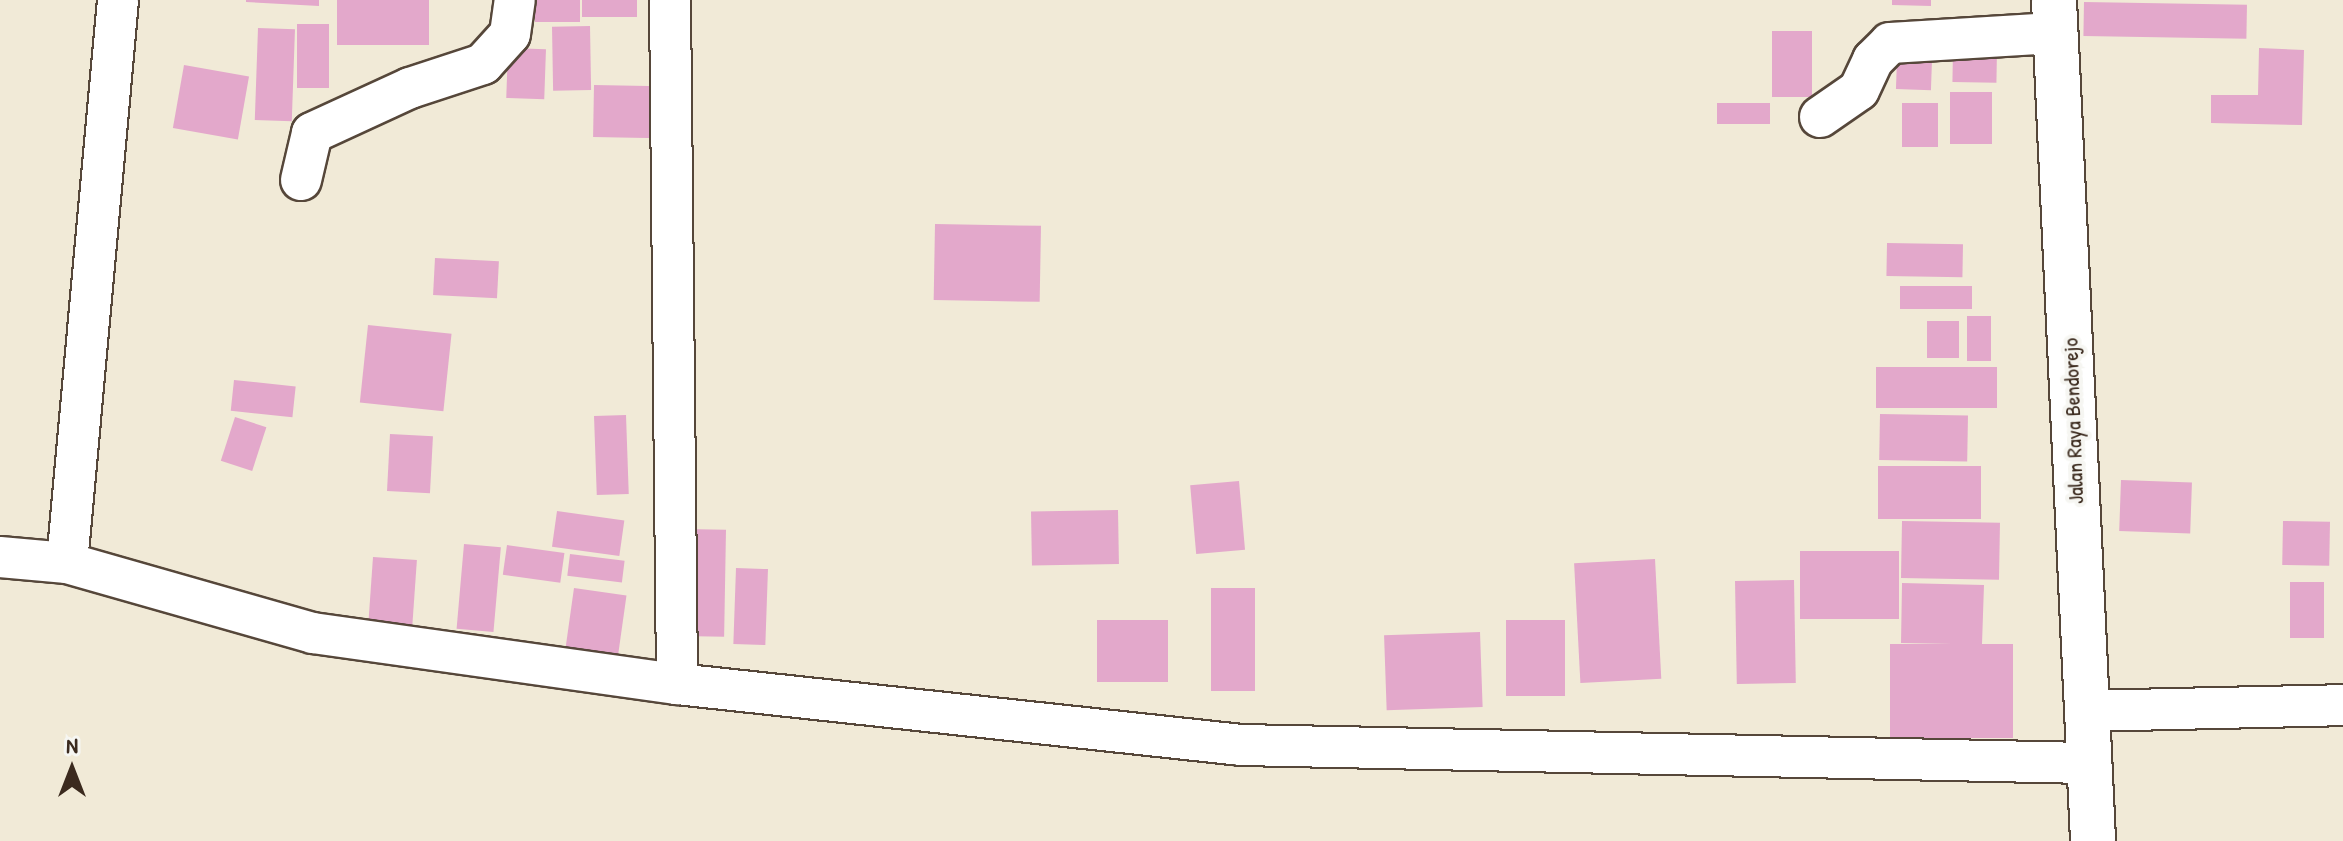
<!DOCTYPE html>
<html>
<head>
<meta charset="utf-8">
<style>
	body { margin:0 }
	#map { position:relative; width:2343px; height:841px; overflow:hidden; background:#f1ead7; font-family:"Patrick Hand",sans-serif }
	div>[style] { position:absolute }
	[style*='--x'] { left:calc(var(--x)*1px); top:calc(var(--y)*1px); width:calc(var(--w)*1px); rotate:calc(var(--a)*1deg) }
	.building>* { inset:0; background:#e3a8cb; transform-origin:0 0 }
	.roads { filter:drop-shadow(2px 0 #56473a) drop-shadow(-2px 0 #56473a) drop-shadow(0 2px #56473a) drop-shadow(0 -2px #56473a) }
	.street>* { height:40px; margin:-20px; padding:0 20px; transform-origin:20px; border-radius:20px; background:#fff }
	.secondary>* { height:44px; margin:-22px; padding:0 22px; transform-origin:22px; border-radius:22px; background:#fff }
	span { translate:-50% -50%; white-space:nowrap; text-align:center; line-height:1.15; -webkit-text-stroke:8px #f6f6f2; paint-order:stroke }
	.street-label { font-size:22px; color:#3b2a1e }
	.north { position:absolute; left:32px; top:729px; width:80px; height:80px; -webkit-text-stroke:6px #f6f6f2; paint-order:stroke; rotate:0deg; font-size:22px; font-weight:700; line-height:32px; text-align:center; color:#3b2a1e }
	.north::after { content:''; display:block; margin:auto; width:28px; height:36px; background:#3b2a1e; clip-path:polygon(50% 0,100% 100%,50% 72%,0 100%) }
</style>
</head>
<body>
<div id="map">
	<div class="building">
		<i style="clip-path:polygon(246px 0,319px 0,319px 6px,246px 2px)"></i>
		<i style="left:337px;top:0;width:92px;height:45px"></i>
		<i style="left:535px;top:0;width:45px;height:22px"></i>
		<i style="left:582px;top:0;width:55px;height:17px"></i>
		<i style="clip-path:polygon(1892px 0,1931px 0,1931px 6px,1892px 5px)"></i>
		<i style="left:2084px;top:2px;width:163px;height:34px;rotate:1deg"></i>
		<i style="left:297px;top:24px;width:32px;height:64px"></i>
		<i style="left:590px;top:26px;width:64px;height:38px;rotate:89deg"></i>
		<i style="left:258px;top:28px;width:37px;height:92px;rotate:2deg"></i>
		<i style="left:1772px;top:31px;width:40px;height:66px"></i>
		<i style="left:508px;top:48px;width:38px;height:50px;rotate:2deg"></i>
		<i style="clip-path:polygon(2259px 48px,2304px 50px,2302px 125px,2211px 123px,2211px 95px,2258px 95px)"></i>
		<i style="left:1953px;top:49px;width:44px;height:33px;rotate:1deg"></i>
		<i style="left:1897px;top:59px;width:35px;height:30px;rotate:2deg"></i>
		<i style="left:184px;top:65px;width:66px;height:64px;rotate:10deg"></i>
		<i style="left:594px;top:85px;width:67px;height:52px;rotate:1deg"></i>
		<i style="left:1950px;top:92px;width:42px;height:52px"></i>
		<i style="left:1717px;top:103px;width:53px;height:21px"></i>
		<i style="left:1902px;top:103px;width:36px;height:44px"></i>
		<i style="left:935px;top:224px;width:106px;height:76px;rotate:1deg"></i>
		<i style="left:1887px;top:243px;width:76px;height:33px;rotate:1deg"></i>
		<i style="left:435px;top:258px;width:64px;height:37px;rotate:3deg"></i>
		<i style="left:1900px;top:286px;width:72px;height:23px"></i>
		<i style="left:1967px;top:316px;width:24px;height:45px"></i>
		<i style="left:1927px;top:321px;width:32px;height:37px"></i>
		<i style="left:368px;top:325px;width:84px;height:78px;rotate:6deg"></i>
		<i style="left:1876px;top:367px;width:121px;height:41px"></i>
		<i style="left:234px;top:380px;width:62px;height:31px;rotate:6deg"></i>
		<i style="left:1880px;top:414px;width:88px;height:46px;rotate:1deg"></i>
		<i style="left:626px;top:415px;width:79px;height:32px;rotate:88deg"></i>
		<i style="left:235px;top:417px;width:33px;height:46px;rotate:18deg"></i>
		<i style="left:390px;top:434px;width:43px;height:57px;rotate:3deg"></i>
		<i style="left:1878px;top:466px;width:103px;height:53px"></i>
		<i style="left:2121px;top:480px;width:71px;height:51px;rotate:2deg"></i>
		<i style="left:1239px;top:481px;width:69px;height:49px;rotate:85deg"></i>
		<i style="left:1118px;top:510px;width:54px;height:87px;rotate:89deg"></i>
		<i style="left:557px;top:511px;width:68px;height:36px;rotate:8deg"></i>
		<i style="left:1902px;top:521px;width:98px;height:57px;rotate:1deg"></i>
		<i style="left:2283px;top:521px;width:47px;height:44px;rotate:1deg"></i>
		<i style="left:684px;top:529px;width:42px;height:107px;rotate:1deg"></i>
		<i style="left:464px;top:544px;width:37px;height:85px;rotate:5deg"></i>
		<i style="left:507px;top:545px;width:58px;height:30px;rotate:8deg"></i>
		<i style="left:1800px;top:551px;width:99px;height:68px"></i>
		<i style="left:570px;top:554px;width:55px;height:22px;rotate:7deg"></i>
		<i style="left:373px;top:557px;width:44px;height:68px;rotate:4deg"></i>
		<i style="left:1655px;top:559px;width:120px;height:81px;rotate:87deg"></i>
		<i style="left:736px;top:568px;width:32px;height:76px;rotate:2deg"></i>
		<i style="left:1794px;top:580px;width:103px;height:59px;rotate:89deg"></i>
		<i style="left:2290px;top:582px;width:34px;height:56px"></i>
		<i style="clip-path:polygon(1902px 583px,1984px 585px,1982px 644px,2013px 644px,2013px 738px,1890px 738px,1890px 644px,1952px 644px,1901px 643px)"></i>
		<i style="left:574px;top:588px;width:53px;height:67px;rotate:8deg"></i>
		<i style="left:1211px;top:588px;width:44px;height:103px"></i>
		<i style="left:1097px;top:620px;width:71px;height:62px"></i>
		<i style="left:1506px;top:620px;width:59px;height:76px"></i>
		<i style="left:1480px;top:632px;width:75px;height:96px;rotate:88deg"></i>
	</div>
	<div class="roads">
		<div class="street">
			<i style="--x:118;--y:0;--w:565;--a:95.18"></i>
			<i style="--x:67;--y:563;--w:256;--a:15.9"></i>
			<i style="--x:313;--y:633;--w:368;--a:8"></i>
			<i style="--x:677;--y:684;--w:567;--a:6.17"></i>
			<i style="--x:1241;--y:745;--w:847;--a:1.22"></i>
			<i style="--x:670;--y:0;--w:684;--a:89.41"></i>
			<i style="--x:1820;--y:117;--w:47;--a:-34.7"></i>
			<i style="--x:1859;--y:90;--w:33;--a:-65"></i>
			<i style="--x:1873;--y:60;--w:24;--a:-45"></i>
			<i style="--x:1890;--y:43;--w:164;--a:-3.5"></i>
			<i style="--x:301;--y:180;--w:48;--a:-76.8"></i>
			<i style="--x:312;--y:133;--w:108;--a:-24.7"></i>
			<i style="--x:410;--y:88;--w:77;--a:-18.2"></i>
			<i style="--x:483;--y:64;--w:40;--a:-48"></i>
			<i style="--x:510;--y:34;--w:34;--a:-82"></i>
			<i style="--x:0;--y:557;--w:67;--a:5.1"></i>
			<i style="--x:2085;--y:711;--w:258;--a:-1.3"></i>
		</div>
		<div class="secondary">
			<i style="--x:2054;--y:0;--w:842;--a:87.34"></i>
		</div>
	</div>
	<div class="street-label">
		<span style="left:2073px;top:421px;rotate:-92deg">Jalan Raya Bendorejo</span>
	</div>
	<div class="north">N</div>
</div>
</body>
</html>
